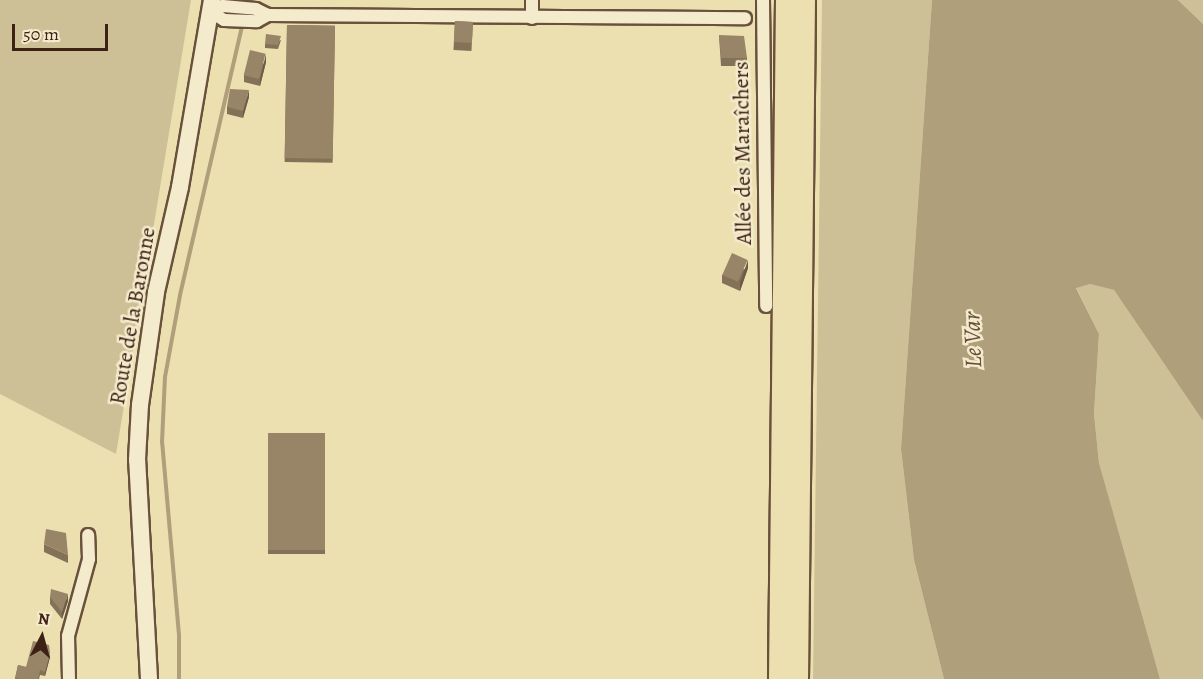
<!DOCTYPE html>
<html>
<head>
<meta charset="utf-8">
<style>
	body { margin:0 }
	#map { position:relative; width:1203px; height:679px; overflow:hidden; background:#ece0b0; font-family:Alegreya,serif }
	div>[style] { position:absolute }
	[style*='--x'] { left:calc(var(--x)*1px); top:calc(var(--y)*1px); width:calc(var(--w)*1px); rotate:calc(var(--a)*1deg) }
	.green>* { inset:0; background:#cec096 }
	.water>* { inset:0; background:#b09f7b }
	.stream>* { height:4px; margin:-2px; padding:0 2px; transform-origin:2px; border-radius:2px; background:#b09f7b }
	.roads { filter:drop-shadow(2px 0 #69513c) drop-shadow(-2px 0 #69513c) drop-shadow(0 2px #69513c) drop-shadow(0 -2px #69513c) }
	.street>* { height:12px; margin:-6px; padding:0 6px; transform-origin:6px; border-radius:6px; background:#f3ebcc }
	.secondary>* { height:16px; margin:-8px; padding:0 8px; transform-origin:8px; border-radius:8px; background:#f3ebcc }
	.highway>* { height:21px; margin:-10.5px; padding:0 10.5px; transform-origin:10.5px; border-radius:10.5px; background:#ece0b0 }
	.wall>* { inset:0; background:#837258; transform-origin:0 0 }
	.shaded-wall>* { inset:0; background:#6a5c47 }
	.building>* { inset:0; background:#988466; transform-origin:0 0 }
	span { translate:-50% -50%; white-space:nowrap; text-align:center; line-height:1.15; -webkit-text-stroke:5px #f3ebcc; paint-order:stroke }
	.street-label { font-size:22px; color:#3d2115 }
	.water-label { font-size:24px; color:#654d39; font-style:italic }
	.north { position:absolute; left:12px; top:607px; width:60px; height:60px; -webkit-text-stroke:4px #f3ebcc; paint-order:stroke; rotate:6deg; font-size:16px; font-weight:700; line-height:24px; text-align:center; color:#3d2115 }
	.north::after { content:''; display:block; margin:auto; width:21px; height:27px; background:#3d2115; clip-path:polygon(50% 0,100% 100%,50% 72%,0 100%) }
	.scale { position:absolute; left:12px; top:24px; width:96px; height:27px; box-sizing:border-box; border:3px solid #3d2115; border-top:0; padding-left:8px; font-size:18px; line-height:21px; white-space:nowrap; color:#3d2115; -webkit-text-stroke:4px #f3ebcc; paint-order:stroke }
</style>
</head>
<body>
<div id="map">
	<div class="green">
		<i style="clip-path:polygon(0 0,191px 0,116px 454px,0 394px)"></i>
		<i style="clip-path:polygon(822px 0,932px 0,901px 449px,914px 560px,944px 679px,813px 679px)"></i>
		<i style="clip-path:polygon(1178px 0,1203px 0,1203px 24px)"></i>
		<i style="clip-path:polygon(1090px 284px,1114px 290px,1203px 421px,1203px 679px,1160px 679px,1130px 581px,1099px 463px,1094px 414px,1099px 334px,1076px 287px)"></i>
	</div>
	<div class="water">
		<i style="clip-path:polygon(932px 0,1178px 0,1203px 24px,1203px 421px,1114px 290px,1090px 284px,1076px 288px,1099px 334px,1094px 414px,1099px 463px,1160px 679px,944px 679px,914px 560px,901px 449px)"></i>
	</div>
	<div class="stream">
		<i style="--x:179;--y:679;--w:44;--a:-90"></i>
		<i style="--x:179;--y:635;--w:194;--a:-95"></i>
		<i style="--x:162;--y:442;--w:65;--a:-87.4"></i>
		<i style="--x:165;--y:377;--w:83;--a:-79.6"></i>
		<i style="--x:180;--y:295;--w:275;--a:-77"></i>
	</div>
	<div class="roads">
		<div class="street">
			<i style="--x:532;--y:0;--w:18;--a:90"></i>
			<i style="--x:763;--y:0;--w:306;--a:89.4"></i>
			<i style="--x:211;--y:12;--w:13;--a:-27"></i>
			<i style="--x:223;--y:6;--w:33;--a:5"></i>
			<i style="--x:256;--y:9;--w:13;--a:27"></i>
			<i style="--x:268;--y:15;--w:477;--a:0.4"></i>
			<i style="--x:211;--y:12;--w:15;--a:32"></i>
			<i style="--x:224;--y:20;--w:33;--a:2"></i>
			<i style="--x:257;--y:21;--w:13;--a:-29"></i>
			<i style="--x:69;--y:679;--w:43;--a:-91.3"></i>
			<i style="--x:68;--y:636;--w:80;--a:-74.7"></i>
			<i style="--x:89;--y:559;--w:24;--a:-92"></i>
		</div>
		<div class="secondary">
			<i style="--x:149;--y:679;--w:219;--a:-93.1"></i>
			<i style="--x:137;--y:460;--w:55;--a:-86.9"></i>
			<i style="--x:140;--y:405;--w:114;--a:-81.9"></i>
			<i style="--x:156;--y:292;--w:108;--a:-77.1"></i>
			<i style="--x:180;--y:187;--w:190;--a:-80.3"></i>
		</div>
		<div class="highway">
			<i style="--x:779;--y:679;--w:679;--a:-89.41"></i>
			<i style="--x:797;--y:679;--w:679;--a:-89.41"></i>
		</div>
	</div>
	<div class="wall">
		<i style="left:455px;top:21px;width:18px;height:29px;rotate:3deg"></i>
		<i style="left:287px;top:25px;width:48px;height:137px;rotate:1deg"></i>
		<i style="clip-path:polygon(719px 35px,747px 58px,747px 66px,721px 66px)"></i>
		<i style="clip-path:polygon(281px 40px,278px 49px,265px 48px,265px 44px)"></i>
		<i style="clip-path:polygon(266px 62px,260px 86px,244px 82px,244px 75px)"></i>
		<i style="clip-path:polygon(249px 97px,243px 118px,227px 114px,227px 107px)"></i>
		<i style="clip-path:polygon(748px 268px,740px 291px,722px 283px,722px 275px)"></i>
		<i style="left:268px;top:433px;width:57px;height:121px"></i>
		<i style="clip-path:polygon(44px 544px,68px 555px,68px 563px,44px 552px)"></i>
		<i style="clip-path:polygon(50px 597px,68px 601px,62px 619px,50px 604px)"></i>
		<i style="clip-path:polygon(50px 657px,45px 676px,40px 675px,39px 679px,15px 679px,18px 665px,26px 667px)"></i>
	</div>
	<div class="shaded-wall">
		<i style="clip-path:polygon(266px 54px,266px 62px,260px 86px,260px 79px)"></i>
		<i style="clip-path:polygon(249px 90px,249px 97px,243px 118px,243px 111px)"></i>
		<i style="clip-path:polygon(748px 260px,748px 268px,740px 291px,740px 283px)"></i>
		<i style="clip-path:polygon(68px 594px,68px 601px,62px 619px,62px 612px)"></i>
		<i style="clip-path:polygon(50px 653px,50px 657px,45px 676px,45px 672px)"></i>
	</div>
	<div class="building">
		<i style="left:455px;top:21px;width:18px;height:21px;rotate:3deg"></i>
		<i style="left:287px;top:25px;width:48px;height:133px;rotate:1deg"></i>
		<i style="clip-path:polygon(266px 34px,281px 36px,278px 45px,265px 44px)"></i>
		<i style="clip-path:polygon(719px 35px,744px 36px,747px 58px,721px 58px)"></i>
		<i style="left:250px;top:50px;width:16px;height:26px;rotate:14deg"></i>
		<i style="clip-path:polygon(230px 89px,249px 90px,243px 111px,227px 107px)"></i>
		<i style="left:732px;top:253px;width:17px;height:24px;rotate:24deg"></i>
		<i style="left:268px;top:433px;width:57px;height:117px"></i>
		<i style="clip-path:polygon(46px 529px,66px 533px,68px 555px,44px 544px)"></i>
		<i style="clip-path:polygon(51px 589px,68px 594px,62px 612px,50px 597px)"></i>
		<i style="clip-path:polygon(33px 641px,49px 645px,50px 653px,45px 672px,40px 670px,38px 679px,19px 679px,15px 678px,18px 665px,26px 667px)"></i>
	</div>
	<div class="street-label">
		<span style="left:743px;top:153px;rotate:-91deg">Allée des Maraîchers</span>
		<span style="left:133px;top:316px;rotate:-80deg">Route de la Baronne</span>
	</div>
	<div class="water-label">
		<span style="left:973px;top:340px;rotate:-92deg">Le Var</span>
	</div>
	<div class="north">N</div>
	<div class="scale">50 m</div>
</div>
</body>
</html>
